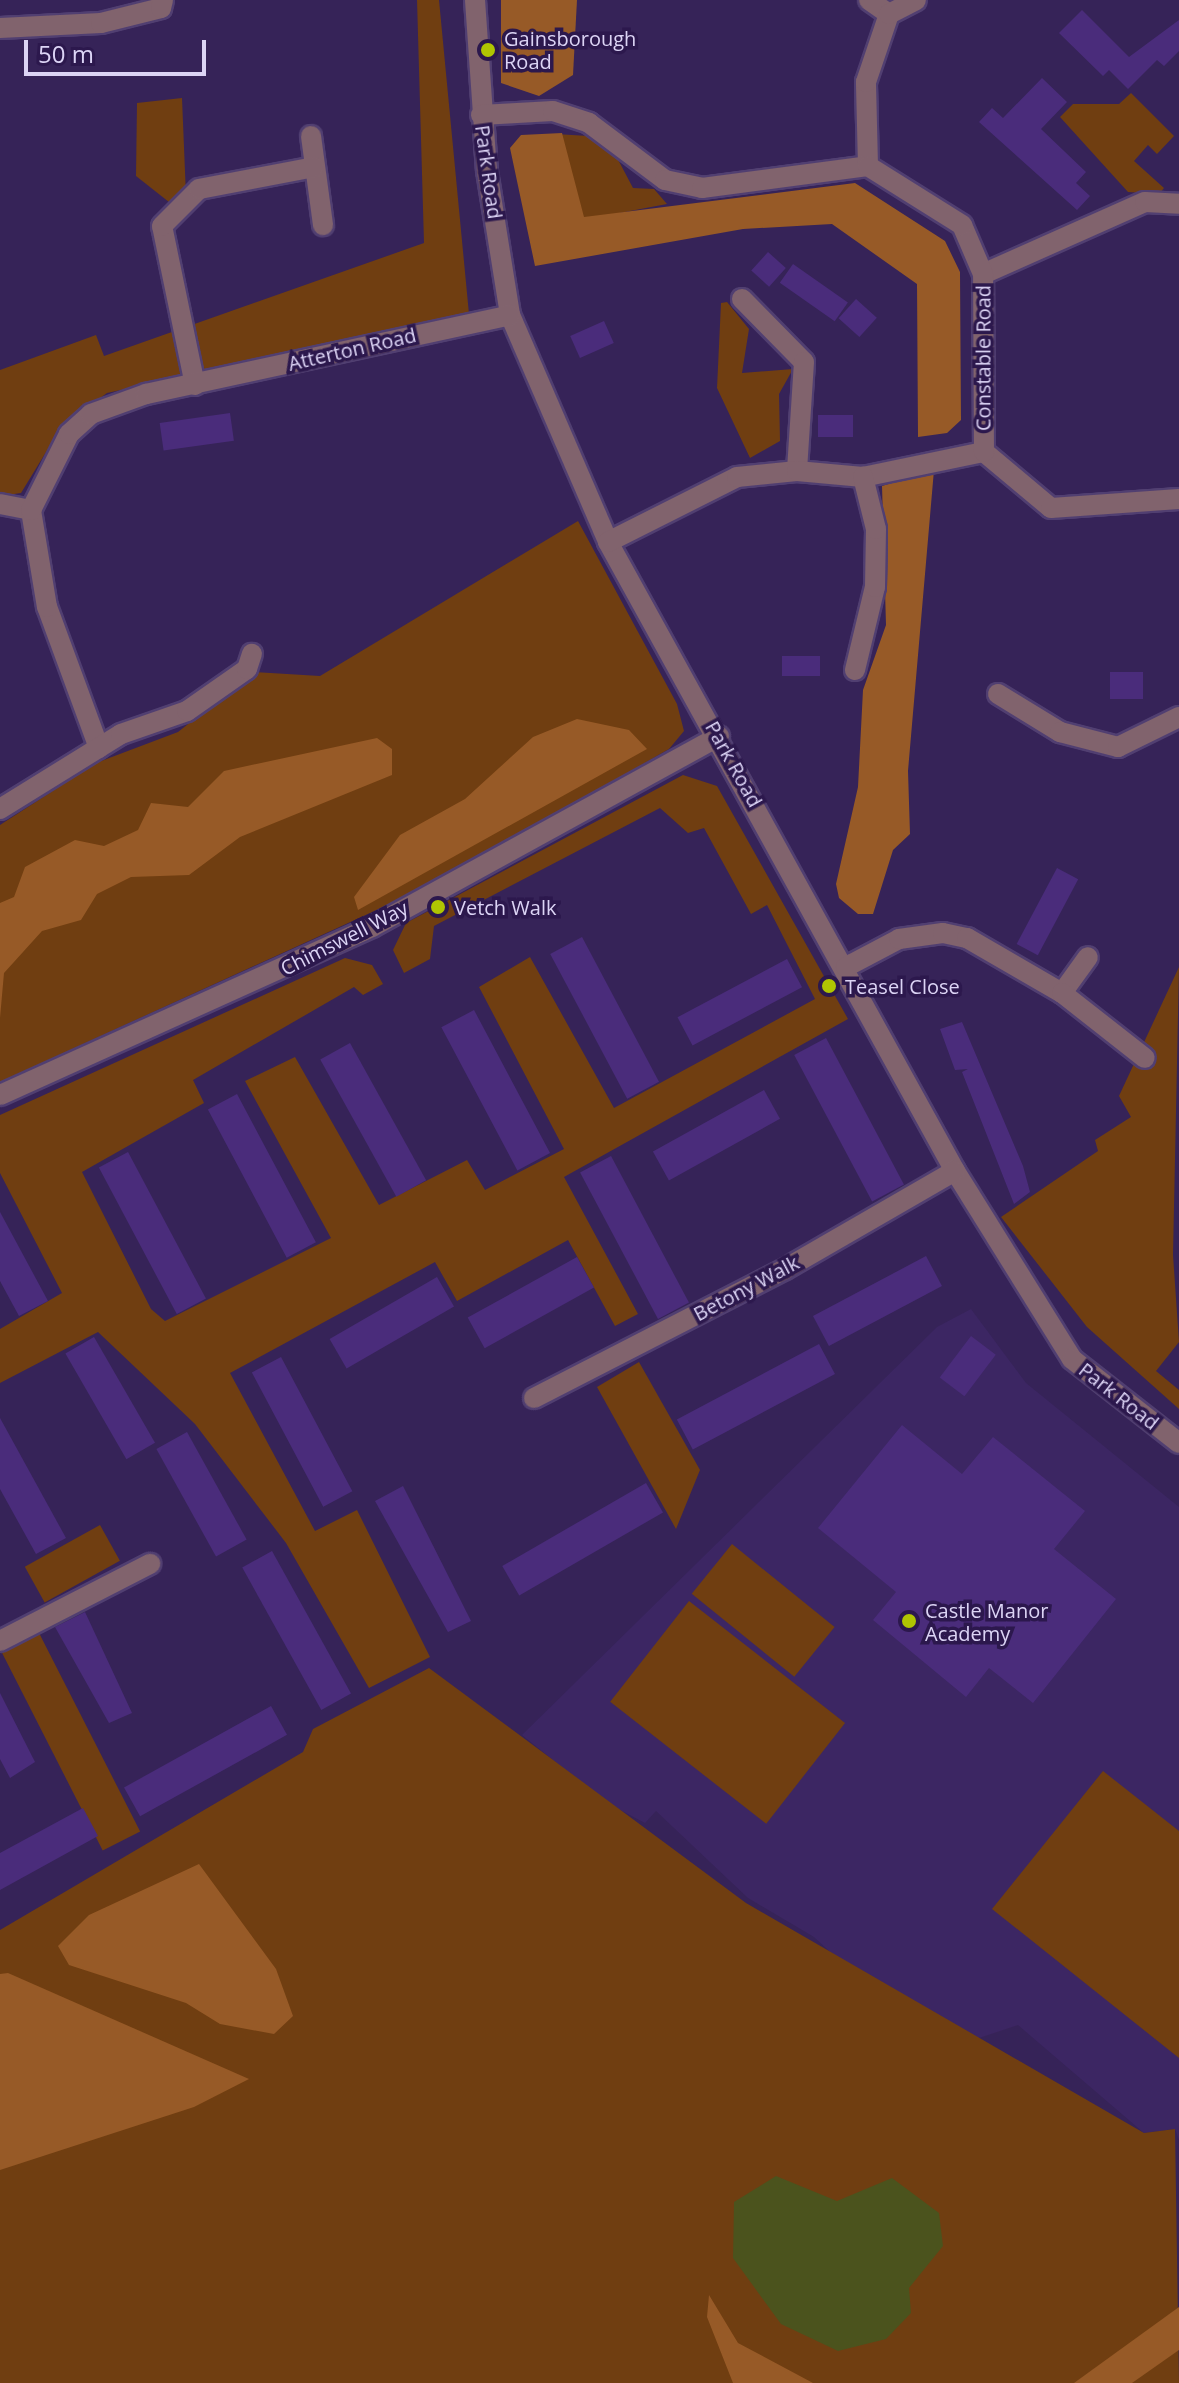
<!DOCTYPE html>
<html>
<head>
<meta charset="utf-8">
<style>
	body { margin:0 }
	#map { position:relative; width:1179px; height:2383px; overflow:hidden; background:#362358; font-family:"Open Sans",sans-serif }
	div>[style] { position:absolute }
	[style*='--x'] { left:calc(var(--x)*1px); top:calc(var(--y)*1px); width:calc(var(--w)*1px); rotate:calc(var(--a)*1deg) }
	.built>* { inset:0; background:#3c2663 }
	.green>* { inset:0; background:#703e11; transform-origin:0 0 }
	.forest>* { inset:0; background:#975a27 }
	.water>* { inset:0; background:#4b531d }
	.building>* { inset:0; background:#4a2c7b; transform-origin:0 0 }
	.roads { filter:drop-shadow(2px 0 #513f71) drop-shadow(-2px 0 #513f71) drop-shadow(0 2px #513f71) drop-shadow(0 -2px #513f71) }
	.minor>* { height:20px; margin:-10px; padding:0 10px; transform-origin:10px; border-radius:10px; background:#81636d }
	.dots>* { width:22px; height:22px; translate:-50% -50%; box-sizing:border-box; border:4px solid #2c184d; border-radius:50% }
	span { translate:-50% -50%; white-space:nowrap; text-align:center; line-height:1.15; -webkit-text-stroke:7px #2c184d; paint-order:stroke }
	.poi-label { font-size:20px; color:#dcd4f5 }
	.left { translate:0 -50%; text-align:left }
	.street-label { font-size:20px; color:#dcd4f5 }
	.scale { position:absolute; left:24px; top:40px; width:182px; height:36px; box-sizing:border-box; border:4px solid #dcd4f5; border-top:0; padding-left:10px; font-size:24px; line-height:28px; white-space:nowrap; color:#dcd4f5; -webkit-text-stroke:6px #2c184d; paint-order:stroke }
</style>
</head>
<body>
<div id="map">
	<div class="built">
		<i style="clip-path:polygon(971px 1309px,1026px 1383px,1179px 1507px,1179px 2140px,1175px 2129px,1144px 2133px,1018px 2025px,967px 2042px,893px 2010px,814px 1937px,748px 1898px,656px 1811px,645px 1823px,605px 1802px,522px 1735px,937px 1327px)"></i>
	</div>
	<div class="green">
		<i style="clip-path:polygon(417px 0,439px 0,469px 314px,107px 393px,62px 426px,21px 493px,0 496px,0 370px,96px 335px,104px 356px,424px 243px)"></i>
		<i style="clip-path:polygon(1131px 93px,1174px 136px,1157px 154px,1148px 145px,1134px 161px,1164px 188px,1159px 194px,1128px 192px,1060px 117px,1073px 104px,1119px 104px)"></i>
		<i style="clip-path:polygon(182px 98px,186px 196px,174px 206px,136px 176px,137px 103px)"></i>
		<i style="clip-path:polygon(556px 134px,588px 136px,614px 152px,633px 188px,654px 189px,667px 204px,572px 222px)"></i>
		<i style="clip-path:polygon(727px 302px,749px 329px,742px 373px,793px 369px,779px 394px,780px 441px,750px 458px,717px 388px,721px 303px)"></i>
		<i style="clip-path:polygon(578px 521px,677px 704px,684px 731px,669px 749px,438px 882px,0 1082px,0 825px,96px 763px,178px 732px,254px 672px,320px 676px)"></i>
		<i style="clip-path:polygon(683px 775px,717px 786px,848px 1019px,564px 1177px,638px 1314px,615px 1326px,568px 1240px,457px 1301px,435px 1262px,230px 1373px,315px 1531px,357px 1510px,430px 1657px,369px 1688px,286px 1543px,195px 1424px,98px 1332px,0 1383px,0 1329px,62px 1293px,0 1173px,0 1115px,345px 958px,372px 965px,383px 984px,363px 995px,354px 987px,193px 1080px,204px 1103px,82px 1172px,151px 1309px,165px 1321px,331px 1238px,245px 1081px,295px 1057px,379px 1205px,467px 1160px,485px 1190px,564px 1149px,479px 987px,530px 957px,614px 1108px,815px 999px,767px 905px,751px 914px,704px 828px,688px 833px,660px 808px,434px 926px,430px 959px,404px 973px,393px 950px,406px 923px)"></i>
		<i style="clip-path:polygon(1179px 967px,1173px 1255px,1179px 1342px,1156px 1371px,1179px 1390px,1179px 1409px,1087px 1327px,1001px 1217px,1098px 1151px,1095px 1140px,1131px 1117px,1119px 1096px)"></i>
		<i style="clip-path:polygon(639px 1362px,700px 1470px,676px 1529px,597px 1387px)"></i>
		<i style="left:100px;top:1525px;width:41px;height:86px;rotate:61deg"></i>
		<i style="left:732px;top:1544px;width:132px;height:64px;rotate:39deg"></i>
		<i style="left:689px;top:1601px;width:198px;height:128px;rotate:38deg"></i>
		<i style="left:38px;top:1631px;width:225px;height:42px;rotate:63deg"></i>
		<i style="clip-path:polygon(429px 1668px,746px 1903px,1144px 2133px,1175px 2129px,1179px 2383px,0 2383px,0 1930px,303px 1752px,313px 1729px)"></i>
		<i style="clip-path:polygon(1103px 1771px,1179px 1831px,1179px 2058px,992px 1909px)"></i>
	</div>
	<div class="forest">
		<i style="clip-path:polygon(501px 0,577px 0,573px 75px,539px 96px,501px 83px)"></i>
		<i style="clip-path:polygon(562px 133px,584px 217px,855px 183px,945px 241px,960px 272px,961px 420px,947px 433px,918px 437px,917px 284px,832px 224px,743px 229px,535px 266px,510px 148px,521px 135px)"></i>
		<i style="clip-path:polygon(934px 470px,908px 771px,910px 834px,893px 850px,873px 914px,858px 914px,839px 898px,836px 884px,858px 787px,863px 690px,886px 625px,882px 486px)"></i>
		<i style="clip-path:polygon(577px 719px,629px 730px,647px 749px,358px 910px,354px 897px,400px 835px,465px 799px,533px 737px)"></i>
		<i style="clip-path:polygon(377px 738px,392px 749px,392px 775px,240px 837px,189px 875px,131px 877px,97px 894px,81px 920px,42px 931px,4px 973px,0 1018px,0 903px,14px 897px,25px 867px,75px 840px,104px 846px,138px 830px,151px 803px,188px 807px,224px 771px)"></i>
		<i style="clip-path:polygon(199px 1864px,276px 1969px,293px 2016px,274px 2034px,220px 2024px,186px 2003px,69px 1965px,58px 1946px,89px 1915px)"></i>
		<i style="clip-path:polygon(8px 1973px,249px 2079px,194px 2107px,0 2170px,0 1974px)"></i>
		<i style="clip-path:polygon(709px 2295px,738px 2343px,813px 2383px,733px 2383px,707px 2317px)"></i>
		<i style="clip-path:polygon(1179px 2307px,1179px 2350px,1132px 2383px,1074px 2383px)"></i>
	</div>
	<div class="water">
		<i style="clip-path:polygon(776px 2176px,837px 2201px,892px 2178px,939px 2213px,943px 2246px,909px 2288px,911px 2313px,886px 2339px,838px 2351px,781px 2324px,733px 2258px,734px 2202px)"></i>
	</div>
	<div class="building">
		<i style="clip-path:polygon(1082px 10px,1129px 57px,1179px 20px,1179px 51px,1164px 66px,1157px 60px,1128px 89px,1109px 70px,1103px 76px,1059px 33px)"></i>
		<i style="clip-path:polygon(1042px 78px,1067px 102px,1041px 129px,1086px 172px,1076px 183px,1090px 196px,1077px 210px,979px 122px,992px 108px,1003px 118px)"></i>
		<i style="left:768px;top:252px;width:24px;height:25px;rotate:42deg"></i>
		<i style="left:793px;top:264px;width:67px;height:23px;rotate:35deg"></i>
		<i style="left:856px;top:299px;width:28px;height:26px;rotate:42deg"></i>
		<i style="left:604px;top:321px;width:24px;height:37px;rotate:66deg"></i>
		<i style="left:230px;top:413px;width:28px;height:71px;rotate:82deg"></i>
		<i style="left:818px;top:415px;width:35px;height:22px"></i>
		<i style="left:782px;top:656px;width:38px;height:20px"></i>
		<i style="left:1110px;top:672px;width:33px;height:27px"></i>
		<i style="left:1057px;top:868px;width:24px;height:86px;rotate:28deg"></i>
		<i style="left:582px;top:937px;width:164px;height:36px;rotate:62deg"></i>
		<i style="left:787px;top:959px;width:32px;height:124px;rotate:62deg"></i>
		<i style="left:474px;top:1010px;width:162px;height:37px;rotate:62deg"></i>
		<i style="clip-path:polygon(962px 1022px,1023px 1166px,1030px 1192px,1014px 1204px,962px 1072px,968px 1069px,955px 1070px,940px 1029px)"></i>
		<i style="left:826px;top:1038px;width:166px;height:36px;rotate:62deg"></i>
		<i style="left:350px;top:1043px;width:157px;height:34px;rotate:61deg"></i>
		<i style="left:764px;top:1090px;width:33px;height:127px;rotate:61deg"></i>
		<i style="left:237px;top:1094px;width:168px;height:33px;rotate:62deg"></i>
		<i style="left:128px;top:1152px;width:166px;height:33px;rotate:62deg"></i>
		<i style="left:611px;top:1156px;width:166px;height:35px;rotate:62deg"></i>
		<i style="clip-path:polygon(0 1212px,48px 1301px,19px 1316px,0 1281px)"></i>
		<i style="left:926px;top:1256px;width:34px;height:128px;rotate:62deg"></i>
		<i style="left:577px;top:1257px;width:35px;height:125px;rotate:61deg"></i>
		<i style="left:437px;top:1277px;width:34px;height:124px;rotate:60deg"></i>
		<i style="left:971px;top:1336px;width:31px;height:52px;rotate:37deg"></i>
		<i style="left:94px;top:1337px;width:122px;height:33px;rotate:60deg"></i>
		<i style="left:819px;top:1344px;width:34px;height:161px;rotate:62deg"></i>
		<i style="left:281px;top:1357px;width:152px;height:33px;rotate:62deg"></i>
		<i style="clip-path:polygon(0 1418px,66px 1538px,36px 1554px,0 1489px)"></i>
		<i style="clip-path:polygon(902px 1425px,962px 1474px,993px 1437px,1085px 1511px,1054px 1549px,1116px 1599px,1033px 1703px,989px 1668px,966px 1697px,873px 1620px,896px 1592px,818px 1528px)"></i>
		<i style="left:187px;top:1432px;width:123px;height:35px;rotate:61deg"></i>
		<i style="left:646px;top:1483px;width:34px;height:166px;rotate:60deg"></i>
		<i style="clip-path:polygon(403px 1486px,471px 1621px,448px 1632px,375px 1501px)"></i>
		<i style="left:272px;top:1551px;width:163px;height:34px;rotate:61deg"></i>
		<i style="clip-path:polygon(85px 1612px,132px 1713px,109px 1723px,55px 1627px)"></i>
		<i style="clip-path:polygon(0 1693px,35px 1762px,10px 1778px,0 1759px)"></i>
		<i style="left:271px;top:1706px;width:33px;height:168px;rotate:61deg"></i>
		<i style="clip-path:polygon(83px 1808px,98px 1836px,0 1890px,0 1853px)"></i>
	</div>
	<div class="roads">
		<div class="minor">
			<i style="--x:475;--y:0;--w:171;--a:86"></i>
			<i style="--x:487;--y:171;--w:146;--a:80.9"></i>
			<i style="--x:510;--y:315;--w:247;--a:66.6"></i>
			<i style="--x:608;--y:542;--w:718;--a:61.12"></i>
			<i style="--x:955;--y:1171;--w:221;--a:58.1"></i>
			<i style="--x:1072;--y:1359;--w:136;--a:38.1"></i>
			<i style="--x:869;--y:0;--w:24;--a:35"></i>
			<i style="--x:0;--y:28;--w:101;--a:-2.8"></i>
			<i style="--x:101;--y:23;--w:62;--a:-14"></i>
			<i style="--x:161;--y:8;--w:8;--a:-76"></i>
			<i style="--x:481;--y:115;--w:72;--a:-3.2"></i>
			<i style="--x:553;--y:111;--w:38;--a:18"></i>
			<i style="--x:589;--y:123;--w:95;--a:36.9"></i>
			<i style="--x:665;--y:180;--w:38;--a:12"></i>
			<i style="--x:702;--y:188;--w:167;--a:-7.5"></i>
			<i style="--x:868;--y:166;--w:84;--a:-91.4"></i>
			<i style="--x:866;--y:82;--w:72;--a:-71.3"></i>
			<i style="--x:889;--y:14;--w:30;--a:-27"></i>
			<i style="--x:311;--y:136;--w:90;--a:82.3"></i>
			<i style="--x:983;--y:274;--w:177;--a:-24"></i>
			<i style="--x:1145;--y:202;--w:34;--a:3"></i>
			<i style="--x:742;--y:299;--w:88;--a:45.5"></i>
			<i style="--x:804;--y:362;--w:109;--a:93.7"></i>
			<i style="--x:195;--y:385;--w:162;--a:-101.7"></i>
			<i style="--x:162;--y:226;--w:52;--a:-45"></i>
			<i style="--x:199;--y:189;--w:117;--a:-10.8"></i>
			<i style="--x:984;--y:452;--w:87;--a:39.9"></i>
			<i style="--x:1051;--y:508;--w:128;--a:-4"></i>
			<i style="--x:0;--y:504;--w:32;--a:11"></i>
			<i style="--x:608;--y:542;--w:144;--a:-26.7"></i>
			<i style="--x:737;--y:477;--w:60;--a:-5.7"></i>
			<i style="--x:797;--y:471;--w:66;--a:5.2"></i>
			<i style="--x:863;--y:477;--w:124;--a:-11.7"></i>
			<i style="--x:984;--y:452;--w:178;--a:-90.3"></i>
			<i style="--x:983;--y:274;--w:53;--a:-113.2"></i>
			<i style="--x:962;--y:225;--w:111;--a:-147.9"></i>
			<i style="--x:855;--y:670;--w:85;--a:-76.5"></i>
			<i style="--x:875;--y:587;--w:58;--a:-89"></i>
			<i style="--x:876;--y:529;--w:54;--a:-104"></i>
			<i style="--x:998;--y:694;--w:73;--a:31.5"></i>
			<i style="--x:1060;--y:732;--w:60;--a:14.5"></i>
			<i style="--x:1118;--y:747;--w:68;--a:-26.2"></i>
			<i style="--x:99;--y:748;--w:150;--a:-110.2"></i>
			<i style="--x:47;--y:607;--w:98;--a:-99.4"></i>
			<i style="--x:31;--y:510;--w:85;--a:-63.4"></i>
			<i style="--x:69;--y:434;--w:30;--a:-42"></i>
			<i style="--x:91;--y:414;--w:59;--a:-20"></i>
			<i style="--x:146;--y:394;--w:372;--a:-12.2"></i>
			<i style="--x:0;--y:809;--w:142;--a:-31.8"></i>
			<i style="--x:121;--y:734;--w:70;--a:-19.2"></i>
			<i style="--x:187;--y:711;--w:73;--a:-35"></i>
			<i style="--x:247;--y:669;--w:16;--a:-72"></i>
			<i style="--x:846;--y:967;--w:60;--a:-27.8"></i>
			<i style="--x:899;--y:939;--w:44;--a:-7.8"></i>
			<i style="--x:943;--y:933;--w:25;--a:12"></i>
			<i style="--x:967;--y:938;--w:110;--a:30.1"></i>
			<i style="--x:1062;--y:993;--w:44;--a:-54.2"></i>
			<i style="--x:1062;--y:993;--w:105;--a:38.1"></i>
			<i style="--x:0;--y:1095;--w:408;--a:-24.3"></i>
			<i style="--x:372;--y:927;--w:396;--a:-28.8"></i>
			<i style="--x:534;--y:1398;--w:282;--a:-27.2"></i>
			<i style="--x:785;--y:1269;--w:196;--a:-30"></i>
			<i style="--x:0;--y:1641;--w:169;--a:-27.2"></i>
		</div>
	</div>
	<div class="dots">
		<i style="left:488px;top:50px;background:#b0c502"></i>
		<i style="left:438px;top:907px;background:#b0c502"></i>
		<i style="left:829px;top:986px;background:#b0c502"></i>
		<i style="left:909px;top:1621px;background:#b0c502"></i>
	</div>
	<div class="poi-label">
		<span class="left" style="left:504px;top:50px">Gainsborough<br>Road</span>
		<span class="left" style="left:454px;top:907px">Vetch Walk</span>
		<span class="left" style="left:845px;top:986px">Teasel Close</span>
		<span class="left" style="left:925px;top:1622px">Castle Manor<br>Academy</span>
	</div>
	<div class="street-label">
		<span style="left:489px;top:172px;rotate:82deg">Park Road</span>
		<span style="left:352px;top:349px;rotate:-13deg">Atterton Road</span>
		<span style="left:983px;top:358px;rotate:-90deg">Constable Road</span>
		<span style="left:734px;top:764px;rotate:61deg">Park Road</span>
		<span style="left:344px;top:938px;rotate:-27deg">Chimswell Way</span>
		<span style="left:746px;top:1288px;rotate:-28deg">Betony Walk</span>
		<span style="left:1119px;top:1396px;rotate:38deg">Park Road</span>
	</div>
	<div class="scale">50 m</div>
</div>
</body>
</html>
